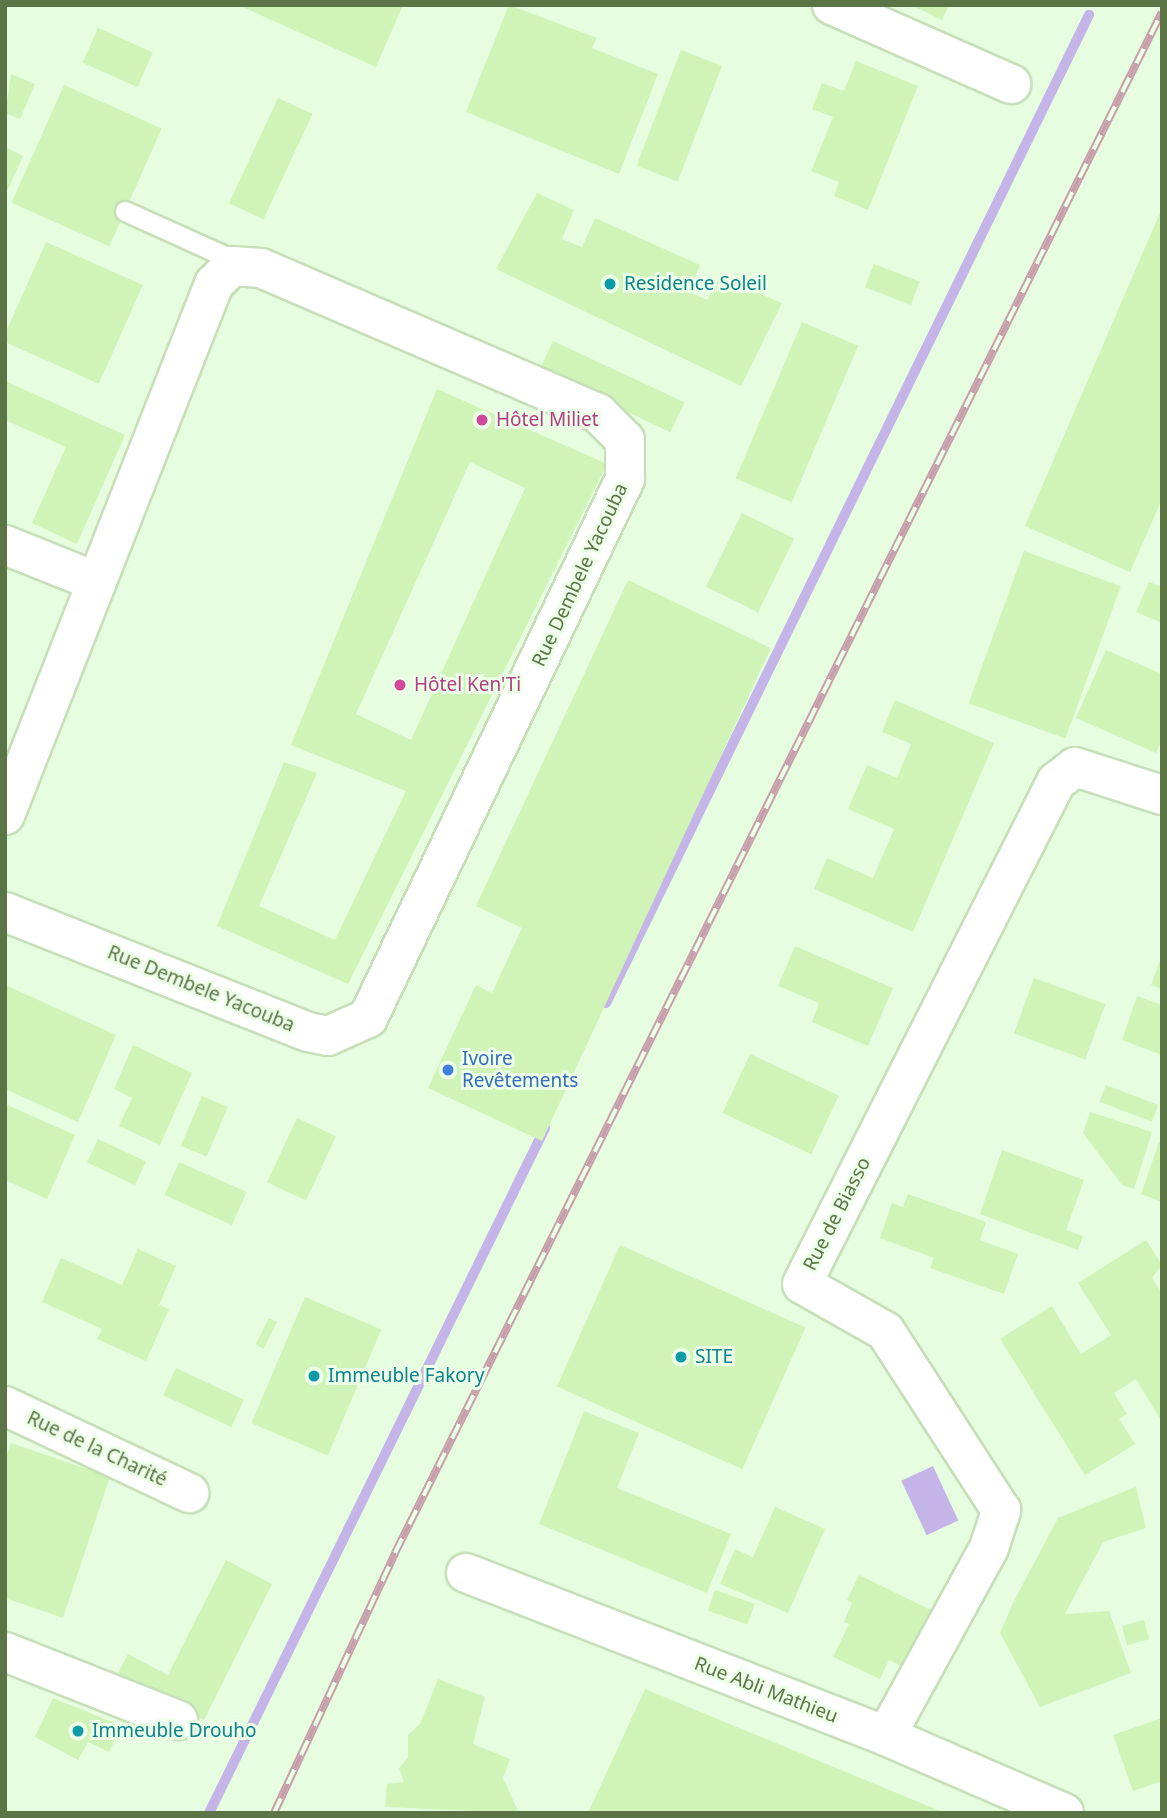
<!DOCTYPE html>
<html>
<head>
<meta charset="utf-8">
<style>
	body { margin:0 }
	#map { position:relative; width:1167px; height:1818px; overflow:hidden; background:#e6fde0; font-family:"Noto Sans",sans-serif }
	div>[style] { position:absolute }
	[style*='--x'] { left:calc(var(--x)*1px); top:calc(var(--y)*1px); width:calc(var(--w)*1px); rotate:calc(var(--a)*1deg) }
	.water>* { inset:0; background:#c5b4e7; transform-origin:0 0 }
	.stream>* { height:10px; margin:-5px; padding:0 5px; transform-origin:5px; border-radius:5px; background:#c5b4e7 }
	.building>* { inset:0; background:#d0f4b7; transform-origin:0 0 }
	.roads { filter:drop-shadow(2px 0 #c6dfb9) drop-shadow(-2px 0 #c6dfb9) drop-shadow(0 2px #c6dfb9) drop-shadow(0 -2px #c6dfb9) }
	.service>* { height:19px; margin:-9.5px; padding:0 9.5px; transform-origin:9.5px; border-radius:9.5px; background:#fff }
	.minor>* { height:38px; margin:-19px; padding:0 19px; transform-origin:19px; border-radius:19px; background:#fff }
	.rail>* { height:8px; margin-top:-4px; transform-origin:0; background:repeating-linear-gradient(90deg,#ecffe7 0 16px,#c69faa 0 32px); box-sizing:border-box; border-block:2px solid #c69faa }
	.dots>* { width:19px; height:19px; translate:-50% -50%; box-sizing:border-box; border:4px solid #ecffe7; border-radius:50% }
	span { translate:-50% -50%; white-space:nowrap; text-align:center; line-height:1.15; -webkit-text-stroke:6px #ecffe7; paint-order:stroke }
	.culture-label { font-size:19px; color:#0d838f }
	.left { translate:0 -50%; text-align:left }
	.hotel-label { font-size:19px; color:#b23c85 }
	.street-label { font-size:19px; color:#5c7547 }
	.shop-label { font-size:19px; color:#366cbe }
	.frame { position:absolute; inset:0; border:7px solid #5c7547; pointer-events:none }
</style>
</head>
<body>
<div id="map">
	<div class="water">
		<i style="left:933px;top:1466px;width:60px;height:35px;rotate:65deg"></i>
	</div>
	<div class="stream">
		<i style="--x:606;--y:1003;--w:1100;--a:-63.95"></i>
		<i style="--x:209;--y:1813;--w:763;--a:-63.87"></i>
	</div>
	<div class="building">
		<i style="clip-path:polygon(238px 5px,403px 5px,376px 67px)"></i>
		<i style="clip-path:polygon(509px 5px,597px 38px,592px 48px,658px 74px,619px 174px,466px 112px)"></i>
		<i style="clip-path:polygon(911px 5px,949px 5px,942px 20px)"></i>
		<i style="left:98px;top:28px;width:60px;height:38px;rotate:24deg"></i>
		<i style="left:681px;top:50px;width:44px;height:124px;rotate:21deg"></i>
		<i style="clip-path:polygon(856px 61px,918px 86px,868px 210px,834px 196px,839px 182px,811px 171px,833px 117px,812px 109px,822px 83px,844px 91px)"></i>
		<i style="clip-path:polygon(11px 74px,35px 84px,20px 119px,5px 113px)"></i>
		<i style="left:64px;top:85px;width:107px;height:129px;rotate:24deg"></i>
		<i style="left:278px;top:98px;width:38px;height:116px;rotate:25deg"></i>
		<i style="clip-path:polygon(5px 147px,23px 156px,5px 196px)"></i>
		<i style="clip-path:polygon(537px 193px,574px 210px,562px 239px,582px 247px,595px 218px,700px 265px,689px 292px,707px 300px,720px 277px,782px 303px,741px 386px,496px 269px)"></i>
		<i style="clip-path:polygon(1162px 208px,1162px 499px,1130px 572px,1025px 526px)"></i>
		<i style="left:46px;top:242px;width:106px;height:108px;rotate:24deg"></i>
		<i style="left:874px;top:264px;width:49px;height:25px;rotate:21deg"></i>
		<i style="left:802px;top:322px;width:61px;height:170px;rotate:23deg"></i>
		<i style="left:553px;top:341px;width:145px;height:33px;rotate:25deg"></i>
		<i style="clip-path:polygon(5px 381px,125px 435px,77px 544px,32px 523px,66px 447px,5px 420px)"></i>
		<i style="clip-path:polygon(evenodd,437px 389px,607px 464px,348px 984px,217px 926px,284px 762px,317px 773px,259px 906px,335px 940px,406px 791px,291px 745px,437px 389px,470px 462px,525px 488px,411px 740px,356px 714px,470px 462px)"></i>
		<i style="left:742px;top:513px;width:58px;height:82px;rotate:26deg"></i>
		<i style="left:1024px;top:551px;width:103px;height:162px;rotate:20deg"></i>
		<i style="clip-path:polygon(628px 580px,771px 648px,542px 1141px,428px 1088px,476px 985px,492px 993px,522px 928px,476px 906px)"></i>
		<i style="clip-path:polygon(1149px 582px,1162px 587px,1162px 623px,1136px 612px)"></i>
		<i style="clip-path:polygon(1106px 650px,1162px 674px,1162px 739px,1156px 753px,1076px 718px)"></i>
		<i style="clip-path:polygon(895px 700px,994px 743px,913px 932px,814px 889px,827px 858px,873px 878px,894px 829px,848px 809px,867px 765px,897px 778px,911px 744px,882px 732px)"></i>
		<i style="clip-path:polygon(795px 946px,893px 988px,868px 1046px,812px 1022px,819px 1003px,778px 986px)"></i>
		<i style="clip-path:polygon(1161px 958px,1162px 958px,1162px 989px,1151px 985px)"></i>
		<i style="left:1034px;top:978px;width:76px;height:59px;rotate:20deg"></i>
		<i style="clip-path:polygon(5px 985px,116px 1035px,78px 1122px,5px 1089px)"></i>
		<i style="clip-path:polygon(1137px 996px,1162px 1005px,1162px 1055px,1122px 1040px)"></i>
		<i style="clip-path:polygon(133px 1045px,192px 1073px,160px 1145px,119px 1126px,132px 1098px,114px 1089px)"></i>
		<i style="left:750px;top:1054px;width:98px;height:65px;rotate:25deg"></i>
		<i style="left:1106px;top:1085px;width:56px;height:18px;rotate:21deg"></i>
		<i style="left:202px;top:1096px;width:28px;height:54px;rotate:23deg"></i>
		<i style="clip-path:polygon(5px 1104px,75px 1135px,47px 1199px,5px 1180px)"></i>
		<i style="clip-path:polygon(1090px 1112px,1152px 1132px,1134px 1189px,1122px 1185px,1083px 1133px)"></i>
		<i style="left:297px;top:1118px;width:43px;height:71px;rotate:25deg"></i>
		<i style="left:98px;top:1139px;width:53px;height:26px;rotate:25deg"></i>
		<i style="clip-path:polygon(1159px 1142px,1162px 1143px,1162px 1202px,1141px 1194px)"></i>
		<i style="clip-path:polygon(1002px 1150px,1084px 1180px,1066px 1230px,1083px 1236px,1078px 1250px,980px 1214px)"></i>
		<i style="left:179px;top:1162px;width:74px;height:36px;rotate:24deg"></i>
		<i style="clip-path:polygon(908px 1194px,986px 1222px,980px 1240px,1018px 1254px,1004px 1294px,930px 1268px,934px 1258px,880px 1238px,892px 1203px,903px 1207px)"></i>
		<i style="clip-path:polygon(1146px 1240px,1162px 1265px,1152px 1278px,1162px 1293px,1162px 1422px,1136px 1379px,1114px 1393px,1127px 1414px,1119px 1419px,1135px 1444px,1085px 1475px,1000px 1339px,1052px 1306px,1081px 1354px,1111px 1335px,1078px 1283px)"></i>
		<i style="left:620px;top:1245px;width:203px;height:155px;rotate:24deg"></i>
		<i style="clip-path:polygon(138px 1249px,176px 1266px,159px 1305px,169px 1309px,146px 1361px,97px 1339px,102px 1329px,42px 1302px,61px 1258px,122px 1285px)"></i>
		<i style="left:305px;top:1297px;width:83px;height:137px;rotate:23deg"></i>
		<i style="left:269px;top:1318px;width:9px;height:30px;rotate:27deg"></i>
		<i style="left:176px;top:1368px;width:75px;height:30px;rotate:25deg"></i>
		<i style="clip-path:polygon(584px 1411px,639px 1433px,617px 1488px,731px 1534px,707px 1593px,539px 1524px)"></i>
		<i style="clip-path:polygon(11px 1443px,110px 1477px,63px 1618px,5px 1598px,5px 1460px)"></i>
		<i style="clip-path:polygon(1136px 1487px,1146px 1528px,1103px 1542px,1065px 1614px,1109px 1611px,1131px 1673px,1040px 1707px,1000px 1633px,1013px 1603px,1058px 1518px)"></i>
		<i style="clip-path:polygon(775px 1507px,825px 1529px,788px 1613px,720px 1584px,735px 1549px,753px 1557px)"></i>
		<i style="clip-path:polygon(226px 1560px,272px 1584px,204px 1720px,117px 1675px,128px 1654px,168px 1675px)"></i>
		<i style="clip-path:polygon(859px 1575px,933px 1611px,906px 1668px,889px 1660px,880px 1679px,833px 1657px,849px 1624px,844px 1622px,852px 1603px,847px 1600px)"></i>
		<i style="left:715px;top:1590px;width:42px;height:22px;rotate:19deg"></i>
		<i style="left:1144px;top:1620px;width:20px;height:23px;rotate:75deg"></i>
		<i style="clip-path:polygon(438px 1679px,485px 1697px,473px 1744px,510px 1759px,503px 1778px,519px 1813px,385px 1807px,387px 1784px,404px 1782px,399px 1768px,408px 1758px,408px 1735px,420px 1724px)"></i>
		<i style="clip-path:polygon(645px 1689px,945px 1813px,588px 1813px)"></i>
		<i style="clip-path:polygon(53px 1698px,122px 1726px,109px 1752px,88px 1742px,78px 1760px,35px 1737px)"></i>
		<i style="clip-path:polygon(1162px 1718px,1162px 1781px,1133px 1791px,1113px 1735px)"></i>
	</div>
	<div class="roads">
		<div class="service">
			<i style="--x:125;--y:211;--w:126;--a:24.3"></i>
		</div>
		<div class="minor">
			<i style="--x:832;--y:5;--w:196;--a:23.8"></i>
			<i style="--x:5;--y:545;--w:99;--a:21.9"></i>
			<i style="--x:5;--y:815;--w:571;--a:-68.52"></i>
			<i style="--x:214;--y:284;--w:25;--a:-45"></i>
			<i style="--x:232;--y:266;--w:29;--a:4"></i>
			<i style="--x:261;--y:268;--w:367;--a:23.3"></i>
			<i style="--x:598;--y:413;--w:38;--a:45"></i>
			<i style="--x:625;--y:440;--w:39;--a:90"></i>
			<i style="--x:625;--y:479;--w:597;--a:115.49"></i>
			<i style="--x:368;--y:1018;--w:44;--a:155.8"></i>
			<i style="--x:328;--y:1036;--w:20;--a:-169"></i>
			<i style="--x:308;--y:1032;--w:326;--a:-158.4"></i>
			<i style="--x:5;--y:1406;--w:204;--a:25.3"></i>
			<i style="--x:466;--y:1573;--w:451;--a:21.2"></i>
			<i style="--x:886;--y:1736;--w:194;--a:23.4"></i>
			<i style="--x:5;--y:1652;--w:186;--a:21.5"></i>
			<i style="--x:886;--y:1736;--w:214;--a:-61.3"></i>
			<i style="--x:989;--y:1548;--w:40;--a:-72"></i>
			<i style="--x:1001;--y:1510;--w:213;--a:-122.9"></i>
			<i style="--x:885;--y:1331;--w:95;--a:-150.5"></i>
			<i style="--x:802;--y:1284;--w:563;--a:-63.16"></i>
			<i style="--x:1056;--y:782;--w:24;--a:-38"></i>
			<i style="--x:1075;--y:767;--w:91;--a:17.8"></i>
		</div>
	</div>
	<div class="rail">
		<i style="--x:274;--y:1813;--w:287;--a:-65"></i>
		<i style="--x:395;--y:1553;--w:1721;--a:-63.54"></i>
	</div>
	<div class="dots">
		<i style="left:610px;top:284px;background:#0f9aa8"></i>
		<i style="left:482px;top:420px;background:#d1479c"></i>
		<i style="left:400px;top:685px;background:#d1479c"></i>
		<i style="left:448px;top:1070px;background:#3f7fe0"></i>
		<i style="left:681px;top:1357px;background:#0f9aa8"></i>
		<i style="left:314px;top:1376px;background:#0f9aa8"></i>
		<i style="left:78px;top:1731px;background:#0f9aa8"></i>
	</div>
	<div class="culture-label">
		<span class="left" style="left:624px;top:284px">Residence Soleil</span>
		<span class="left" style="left:695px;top:1357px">SITE</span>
		<span class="left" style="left:328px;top:1376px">Immeuble Fakory</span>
		<span class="left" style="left:92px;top:1731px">Immeuble Drouho</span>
	</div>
	<div class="hotel-label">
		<span class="left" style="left:496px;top:420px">Hôtel Miliet</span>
		<span class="left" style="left:414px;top:685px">Hôtel Ken'Ti</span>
	</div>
	<div class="street-label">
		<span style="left:580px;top:575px;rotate:-65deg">Rue Dembele Yacouba</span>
		<span style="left:201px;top:989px;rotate:22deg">Rue Dembele Yacouba</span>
		<span style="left:837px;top:1214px;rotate:-63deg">Rue de Biasso</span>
		<span style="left:97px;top:1449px;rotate:25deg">Rue de la Charité</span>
		<span style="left:766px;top:1690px;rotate:21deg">Rue Abli Mathieu</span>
	</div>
	<div class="shop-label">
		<span class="left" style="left:462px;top:1070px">Ivoire<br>Revêtements</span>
	</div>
	<div class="frame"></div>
</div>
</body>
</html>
